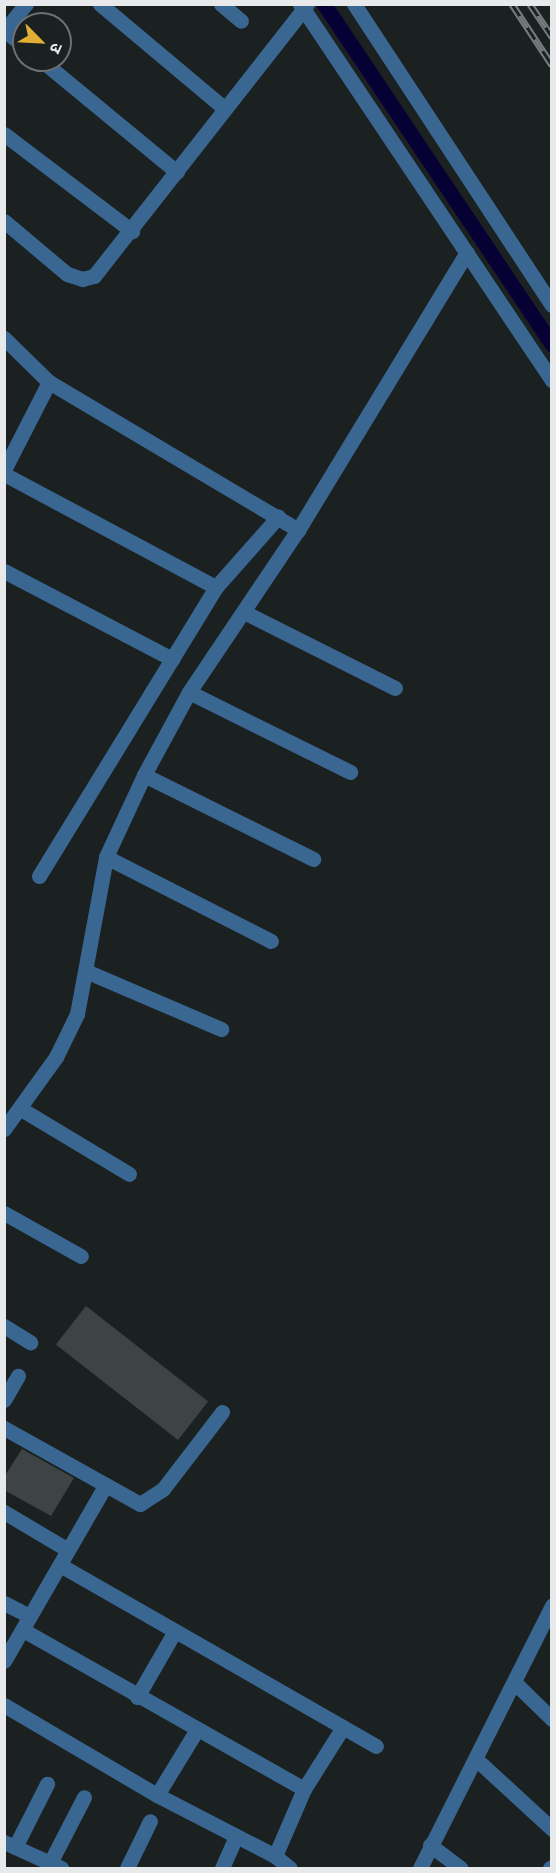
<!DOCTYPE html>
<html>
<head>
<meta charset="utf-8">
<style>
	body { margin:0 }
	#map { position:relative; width:556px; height:1873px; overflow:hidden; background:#1b2021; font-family:"Playfair Display","Noto Sans Devanagari",serif }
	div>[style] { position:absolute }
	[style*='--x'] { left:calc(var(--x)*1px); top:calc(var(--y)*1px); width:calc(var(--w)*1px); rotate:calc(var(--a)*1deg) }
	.canal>* { height:15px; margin:-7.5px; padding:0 7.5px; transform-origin:7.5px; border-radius:7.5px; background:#070034 }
	.building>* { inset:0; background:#3e4343; transform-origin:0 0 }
	.minor>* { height:15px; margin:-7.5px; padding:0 7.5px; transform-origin:7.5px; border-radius:7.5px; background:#3a6791 }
	.rail>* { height:7px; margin-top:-3.5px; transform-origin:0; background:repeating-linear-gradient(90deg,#1b2021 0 14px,#787b7d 0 28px); box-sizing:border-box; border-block:2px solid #787b7d }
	span { translate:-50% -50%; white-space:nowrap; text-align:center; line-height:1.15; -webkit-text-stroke:6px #1b2021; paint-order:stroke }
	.frame { position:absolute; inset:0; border:6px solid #e7e9eb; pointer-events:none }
	.north { position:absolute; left:12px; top:12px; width:60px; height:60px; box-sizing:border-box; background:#1b2021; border:2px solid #6d7072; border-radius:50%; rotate:114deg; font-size:16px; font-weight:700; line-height:24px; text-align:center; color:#e7e9eb }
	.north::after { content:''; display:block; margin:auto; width:21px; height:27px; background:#e1af34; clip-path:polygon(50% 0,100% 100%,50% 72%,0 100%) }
</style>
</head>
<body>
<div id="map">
	<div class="canal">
		<i style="--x:324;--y:4;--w:410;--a:56.2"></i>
	</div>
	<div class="building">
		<i style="left:86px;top:1306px;width:155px;height:49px;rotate:38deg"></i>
		<i style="clip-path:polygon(22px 1449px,74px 1478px,51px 1516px,4px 1490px,4px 1477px)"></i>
	</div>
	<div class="minor">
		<i style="--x:100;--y:4;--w:163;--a:40"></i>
		<i style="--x:221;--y:4;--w:26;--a:40"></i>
		<i style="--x:300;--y:4;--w:453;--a:56.2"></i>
		<i style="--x:354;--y:4;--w:360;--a:56.7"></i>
		<i style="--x:4;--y:30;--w:26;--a:39"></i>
		<i style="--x:4;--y:31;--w:35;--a:-51"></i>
		<i style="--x:41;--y:60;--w:176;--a:39.5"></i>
		<i style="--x:4;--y:134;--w:161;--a:37.2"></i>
		<i style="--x:4;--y:221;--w:82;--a:40.1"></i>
		<i style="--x:67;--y:274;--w:16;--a:18"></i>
		<i style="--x:82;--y:279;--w:12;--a:-14"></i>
		<i style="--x:94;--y:276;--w:345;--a:-51.9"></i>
		<i style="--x:4;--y:338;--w:63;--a:44.4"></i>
		<i style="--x:49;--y:382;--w:99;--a:117.1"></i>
		<i style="--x:49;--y:382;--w:290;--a:30.7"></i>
		<i style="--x:4;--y:474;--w:240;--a:28.1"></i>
		<i style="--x:4;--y:571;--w:190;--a:27.6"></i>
		<i style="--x:244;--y:612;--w:169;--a:26.7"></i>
		<i style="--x:189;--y:692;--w:180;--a:26.4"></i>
		<i style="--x:144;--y:775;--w:189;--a:26.4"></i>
		<i style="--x:106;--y:857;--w:185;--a:27"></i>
		<i style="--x:39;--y:876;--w:339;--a:-58.5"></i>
		<i style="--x:216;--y:587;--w:94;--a:-48.5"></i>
		<i style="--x:88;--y:972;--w:145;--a:23.2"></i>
		<i style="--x:21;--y:1109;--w:126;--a:31"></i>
		<i style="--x:4;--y:1129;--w:89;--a:-54.2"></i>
		<i style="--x:56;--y:1057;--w:48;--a:-64"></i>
		<i style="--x:77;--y:1014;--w:160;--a:-79.5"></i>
		<i style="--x:106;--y:857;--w:90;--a:-65.1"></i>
		<i style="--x:144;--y:775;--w:94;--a:-61.5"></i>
		<i style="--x:189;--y:692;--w:195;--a:-56.1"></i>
		<i style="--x:298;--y:530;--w:325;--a:-58.7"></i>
		<i style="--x:4;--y:1213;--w:88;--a:29.2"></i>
		<i style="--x:4;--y:1326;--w:31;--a:32"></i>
		<i style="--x:4;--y:1400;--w:28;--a:-60"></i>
		<i style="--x:4;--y:1428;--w:156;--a:29.2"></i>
		<i style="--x:140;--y:1504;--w:27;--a:-33"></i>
		<i style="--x:163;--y:1489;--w:97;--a:-52.5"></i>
		<i style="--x:4;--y:1512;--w:74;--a:30.7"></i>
		<i style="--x:60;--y:1565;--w:364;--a:29.8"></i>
		<i style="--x:4;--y:1603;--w:29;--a:27"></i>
		<i style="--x:23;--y:1630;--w:323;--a:29.5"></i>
		<i style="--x:4;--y:1661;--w:202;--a:-60"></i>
		<i style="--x:515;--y:1683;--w:52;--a:44.2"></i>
		<i style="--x:137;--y:1697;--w:76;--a:-60.1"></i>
		<i style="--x:4;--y:1705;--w:178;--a:30.5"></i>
		<i style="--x:157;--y:1795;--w:133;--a:27.3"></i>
		<i style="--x:275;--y:1856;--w:73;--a:-66.6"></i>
		<i style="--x:304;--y:1789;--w:73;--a:-57.8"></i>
		<i style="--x:477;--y:1760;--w:102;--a:42.6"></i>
		<i style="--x:157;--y:1795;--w:75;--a:-58.6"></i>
		<i style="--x:4;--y:1842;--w:63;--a:24.5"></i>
		<i style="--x:430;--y:1845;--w:38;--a:37"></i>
		<i style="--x:15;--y:1847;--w:71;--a:-63.1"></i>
		<i style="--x:275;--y:1856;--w:19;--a:39"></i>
		<i style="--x:50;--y:1863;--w:74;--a:-62.7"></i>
		<i style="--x:127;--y:1868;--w:52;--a:-63.9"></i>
		<i style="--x:222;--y:1868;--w:35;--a:-66"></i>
		<i style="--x:420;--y:1868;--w:294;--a:-63.3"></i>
		<i style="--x:550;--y:1868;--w:2;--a:-27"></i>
	</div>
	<div class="rail">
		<i style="--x:512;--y:4;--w:73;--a:56.7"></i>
		<i style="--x:530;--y:4;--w:40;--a:56"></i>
	</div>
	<div class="frame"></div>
	<div class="north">उ</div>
</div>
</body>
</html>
